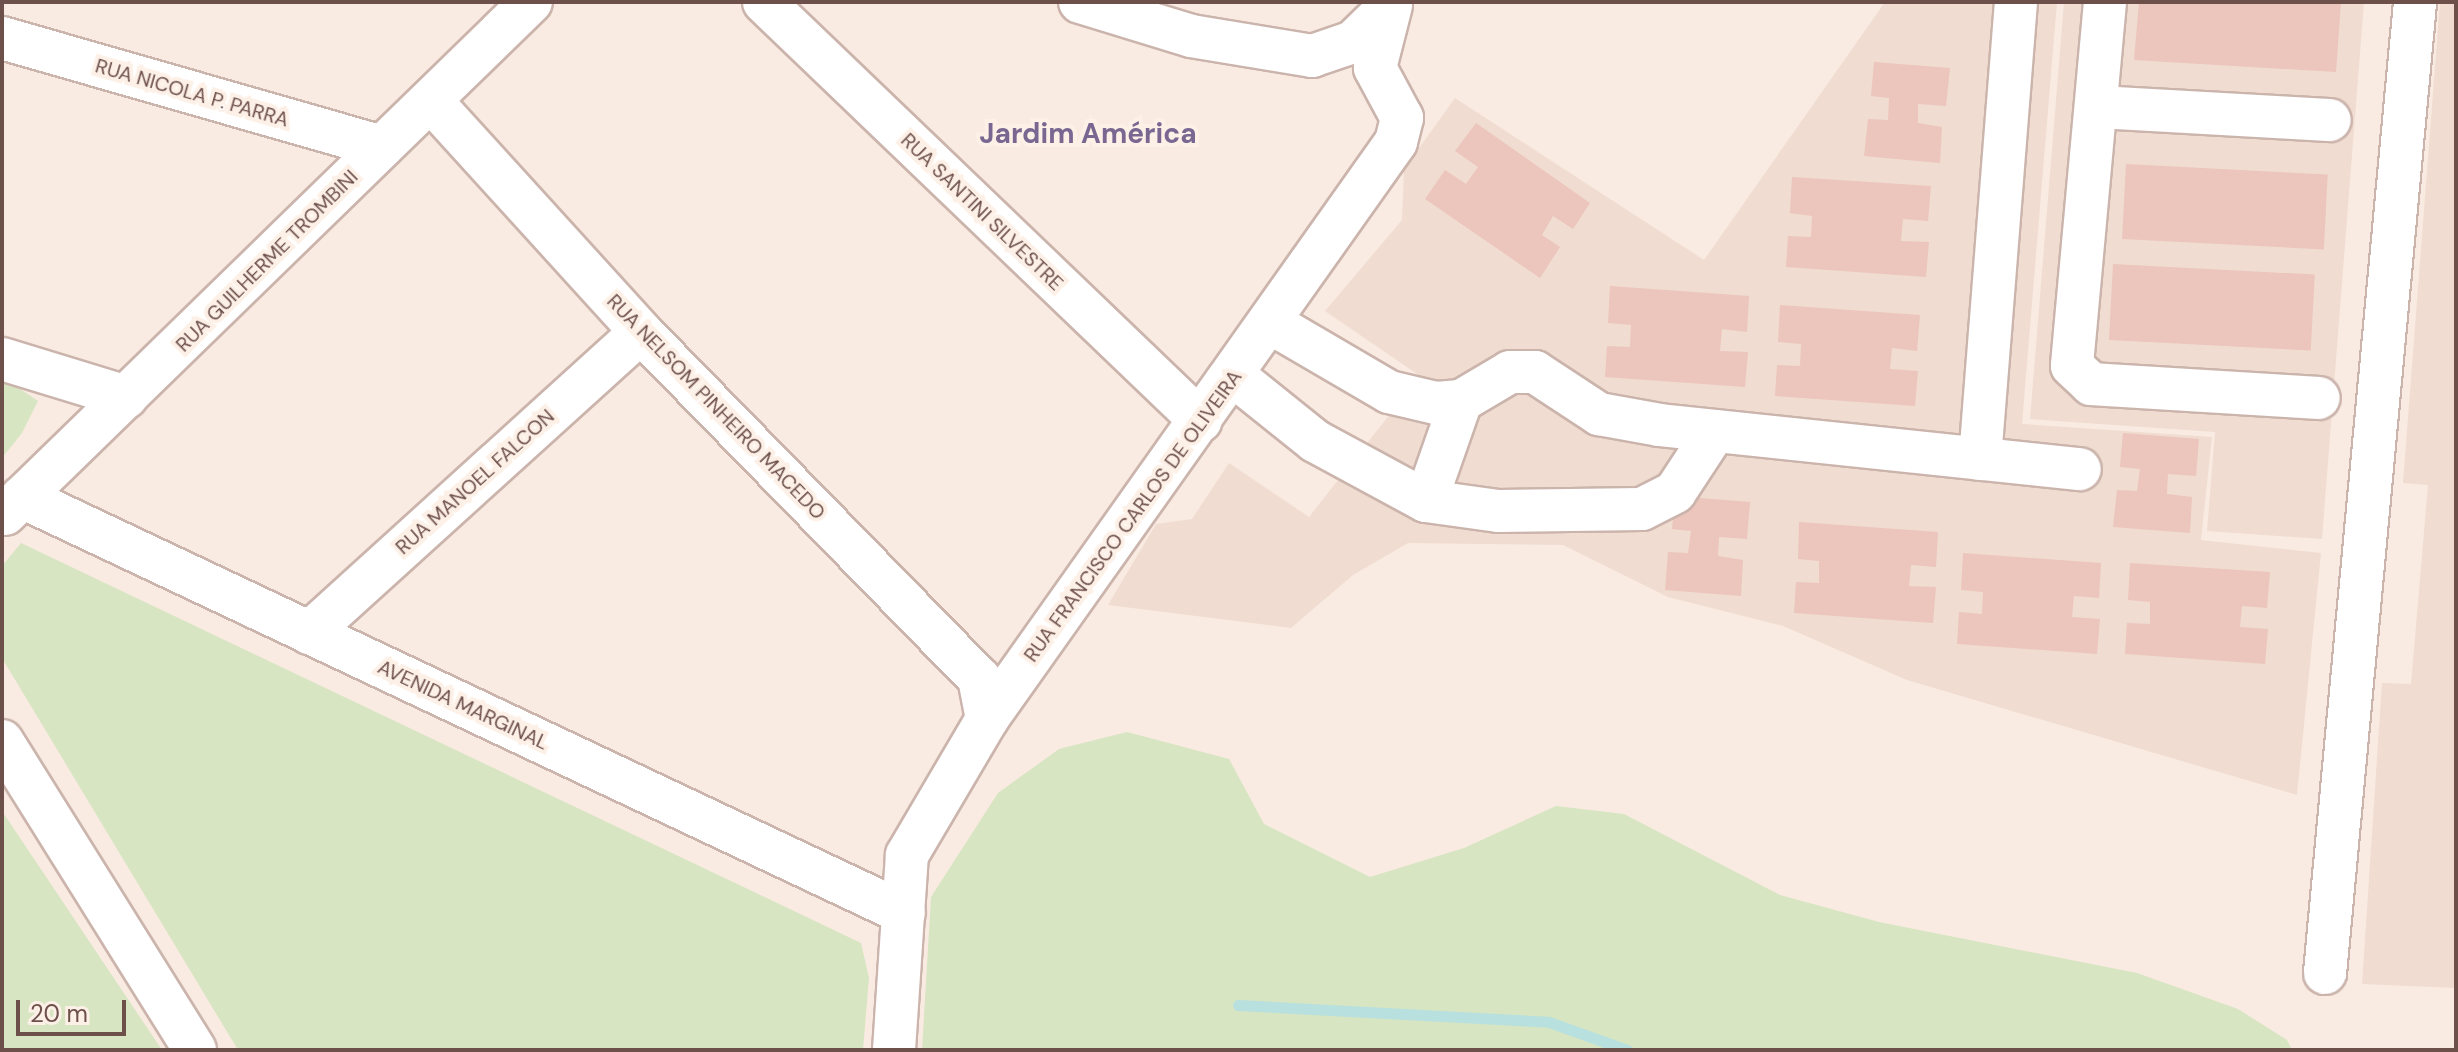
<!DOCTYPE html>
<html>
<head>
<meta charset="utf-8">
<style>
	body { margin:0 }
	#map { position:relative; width:2458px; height:1052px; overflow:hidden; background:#f9ebe1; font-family:"DM Sans",sans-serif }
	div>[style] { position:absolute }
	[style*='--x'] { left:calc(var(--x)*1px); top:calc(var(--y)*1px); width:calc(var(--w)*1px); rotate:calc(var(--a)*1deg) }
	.residential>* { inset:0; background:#f0dcd1 }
	.green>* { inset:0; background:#d7e5c2 }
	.stream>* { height:11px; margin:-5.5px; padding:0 5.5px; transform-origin:5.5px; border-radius:5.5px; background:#b8e0de }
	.building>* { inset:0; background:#ecc5bc; transform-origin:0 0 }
	.roads { filter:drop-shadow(2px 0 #cbb4ac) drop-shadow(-2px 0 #cbb4ac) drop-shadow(0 2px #cbb4ac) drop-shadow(0 -2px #cbb4ac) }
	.minor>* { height:42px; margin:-21px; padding:0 21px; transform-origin:21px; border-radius:21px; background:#fff }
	span { translate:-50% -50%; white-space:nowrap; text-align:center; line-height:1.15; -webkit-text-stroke:8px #fdf0e7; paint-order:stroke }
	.street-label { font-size:20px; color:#6e504b }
	.district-label { font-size:28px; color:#7a6791; font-weight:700 }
	.frame { position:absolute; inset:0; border:4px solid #6e504b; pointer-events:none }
	.scale { position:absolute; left:16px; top:1000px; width:110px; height:36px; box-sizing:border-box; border:4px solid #6e504b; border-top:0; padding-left:10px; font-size:24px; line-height:28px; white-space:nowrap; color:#6e504b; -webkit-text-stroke:6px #fdf0e7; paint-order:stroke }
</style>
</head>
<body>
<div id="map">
	<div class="residential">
		<i style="clip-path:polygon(1885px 2px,2057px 2px,2022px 424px,2212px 437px,2201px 540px,2321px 553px,2297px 795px,1907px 680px,1783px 626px,1668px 597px,1563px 545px,1408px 543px,1353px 575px,1291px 628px,1108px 605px,1156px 524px,1192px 519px,1229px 463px,1309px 517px,1420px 376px,1325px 311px,1402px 220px,1404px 169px,1455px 98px,1704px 260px)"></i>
		<i style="clip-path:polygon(2064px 2px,2364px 2px,2322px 539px,2207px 531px,2215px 432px,2030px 419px)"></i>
		<i style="clip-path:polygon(2440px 2px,2456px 2px,2456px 988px,2362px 984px,2382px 683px,2411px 684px,2428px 485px,2403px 483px)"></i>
	</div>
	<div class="green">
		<i style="clip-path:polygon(2px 377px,38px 401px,22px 433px,2px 458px)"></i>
		<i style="clip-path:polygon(21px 543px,861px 943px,869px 978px,863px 1050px,238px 1050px,2px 658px,2px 566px)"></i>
		<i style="clip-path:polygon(1127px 732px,1229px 759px,1264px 824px,1370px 877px,1464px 848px,1556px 806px,1624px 814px,1780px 895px,1879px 922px,2137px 973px,2238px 1009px,2287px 1040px,2292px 1050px,922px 1050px,931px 897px,998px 793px,1059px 749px)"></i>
		<i style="clip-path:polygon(2px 811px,162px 1050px,2px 1050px)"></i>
	</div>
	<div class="stream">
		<i style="--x:1238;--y:1005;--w:311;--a:3.1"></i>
		<i style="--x:1549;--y:1022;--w:83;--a:19.7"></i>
	</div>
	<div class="building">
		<i style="clip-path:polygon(2139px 2px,2341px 2px,2336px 72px,2134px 60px)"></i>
		<i style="clip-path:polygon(1874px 62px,1950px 68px,1946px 106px,1918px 104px,1918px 123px,1942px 127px,1940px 163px,1864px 156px,1868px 119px,1888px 120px,1889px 98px,1871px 96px)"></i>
		<i style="clip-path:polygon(1476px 123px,1590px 203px,1573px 229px,1553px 216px,1542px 235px,1560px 247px,1540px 278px,1425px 199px,1445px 170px,1466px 184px,1478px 167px,1455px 151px)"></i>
		<i style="left:2126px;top:164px;width:202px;height:75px;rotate:3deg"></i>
		<i style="clip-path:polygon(1792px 177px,1931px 186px,1928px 221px,1903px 219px,1901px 241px,1929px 242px,1926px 277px,1786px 267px,1788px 236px,1811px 237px,1812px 216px,1790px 213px)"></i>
		<i style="left:2113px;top:264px;width:202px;height:76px;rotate:3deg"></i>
		<i style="clip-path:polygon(1610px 286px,1749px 296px,1747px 332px,1722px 329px,1720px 351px,1748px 352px,1745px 387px,1605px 377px,1607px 346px,1630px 347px,1631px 325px,1608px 323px)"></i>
		<i style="clip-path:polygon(1780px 305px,1920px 315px,1917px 351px,1892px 348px,1890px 369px,1918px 371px,1915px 406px,1775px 396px,1777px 365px,1800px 366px,1801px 344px,1778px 342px)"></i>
		<i style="clip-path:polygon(2123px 433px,2199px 439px,2196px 476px,2168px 474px,2167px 494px,2192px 497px,2190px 533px,2113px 527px,2117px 490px,2137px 491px,2140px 469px,2120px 467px)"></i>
		<i style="clip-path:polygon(1675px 496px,1750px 502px,1747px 539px,1719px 537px,1718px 556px,1743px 560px,1741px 596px,1665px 590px,1668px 552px,1688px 553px,1691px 531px,1672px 529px)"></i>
		<i style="clip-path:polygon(1799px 522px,1938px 532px,1936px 567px,1911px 565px,1909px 586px,1936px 587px,1933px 623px,1794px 613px,1796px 582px,1819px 583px,1819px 561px,1798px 559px)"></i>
		<i style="clip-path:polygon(1963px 553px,2101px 563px,2099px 598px,2074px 596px,2072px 617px,2100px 619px,2097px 654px,1957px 644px,1959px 612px,1982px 614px,1983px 592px,1961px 590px)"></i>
		<i style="clip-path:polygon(2130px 563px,2270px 572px,2267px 608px,2242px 606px,2240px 627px,2268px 629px,2265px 664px,2125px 654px,2127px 623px,2150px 624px,2150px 602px,2128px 600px)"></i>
	</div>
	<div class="roads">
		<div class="minor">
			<i style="--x:764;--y:2;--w:605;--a:43.8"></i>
			<i style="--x:1080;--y:2;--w:116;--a:17"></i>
			<i style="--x:1191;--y:36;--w:123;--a:9.4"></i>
			<i style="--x:1312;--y:56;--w:43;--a:-18.9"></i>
			<i style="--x:1353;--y:42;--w:52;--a:-44.2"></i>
			<i style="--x:2105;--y:2;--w:365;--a:95.2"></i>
			<i style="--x:2072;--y:366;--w:26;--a:43"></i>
			<i style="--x:2091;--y:384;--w:228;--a:3.5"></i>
			<i style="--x:2;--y:38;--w:395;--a:16"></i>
			<i style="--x:431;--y:101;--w:312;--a:47.7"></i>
			<i style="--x:641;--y:332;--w:484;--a:45.7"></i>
			<i style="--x:979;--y:678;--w:42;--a:79"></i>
			<i style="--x:2097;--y:107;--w:233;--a:3.2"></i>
			<i style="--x:1271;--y:323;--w:137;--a:30.3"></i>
			<i style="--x:1389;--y:392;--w:48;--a:13.2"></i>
			<i style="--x:1436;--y:403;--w:25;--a:-5"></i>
			<i style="--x:1461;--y:401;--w:57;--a:-30.6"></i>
			<i style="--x:1510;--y:372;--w:25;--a:0"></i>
			<i style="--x:1535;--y:372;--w:77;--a:33.3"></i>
			<i style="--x:1599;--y:414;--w:62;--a:10.2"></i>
			<i style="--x:1660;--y:425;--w:422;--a:6"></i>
			<i style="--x:2;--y:359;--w:130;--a:17"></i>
			<i style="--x:1234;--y:376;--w:104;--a:38.7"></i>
			<i style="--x:1315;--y:441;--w:126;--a:28.4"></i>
			<i style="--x:1426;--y:501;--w:73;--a:7.9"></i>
			<i style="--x:1498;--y:511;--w:144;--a:-0.8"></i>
			<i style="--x:1642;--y:509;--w:37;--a:-27"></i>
			<i style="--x:1675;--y:492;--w:73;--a:-56.7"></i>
			<i style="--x:1980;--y:459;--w:458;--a:-85.5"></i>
			<i style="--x:22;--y:497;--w:975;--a:25.25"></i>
			<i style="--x:1426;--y:501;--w:106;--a:-70.7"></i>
			<i style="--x:5;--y:514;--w:734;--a:-44.23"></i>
			<i style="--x:309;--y:633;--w:448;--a:-42.2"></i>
			<i style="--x:2;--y:741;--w:364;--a:58"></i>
			<i style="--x:2325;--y:973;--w:975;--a:-84.7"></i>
			<i style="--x:894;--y:1050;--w:195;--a:-86.2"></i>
			<i style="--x:907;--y:855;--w:158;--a:-59.5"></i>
			<i style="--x:987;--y:719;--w:707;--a:-54.67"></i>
			<i style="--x:1396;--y:142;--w:25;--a:-76"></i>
			<i style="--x:1402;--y:118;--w:57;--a:-118.4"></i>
			<i style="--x:1375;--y:68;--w:65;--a:-75.7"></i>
		</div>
	</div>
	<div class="street-label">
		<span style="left:192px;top:93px;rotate:16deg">RUA NICOLA P. PARRA</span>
		<span style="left:982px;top:212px;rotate:44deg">RUA SANTINI SILVESTRE</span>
		<span style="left:267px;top:261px;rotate:-45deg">RUA GUILHERME TROMBINI</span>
		<span style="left:716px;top:407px;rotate:46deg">RUA NELSOM PINHEIRO MACEDO</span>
		<span style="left:475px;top:482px;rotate:-42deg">RUA MANOEL FALCON</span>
		<span style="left:1133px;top:516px;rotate:-54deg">RUA FRANCISCO CARLOS DE OLIVEIRA</span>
		<span style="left:463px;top:705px;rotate:25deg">AVENIDA MARGINAL</span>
	</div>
	<div class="district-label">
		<span style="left:1088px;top:134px">Jardim América</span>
	</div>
	<div class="frame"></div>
	<div class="scale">20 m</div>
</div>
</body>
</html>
